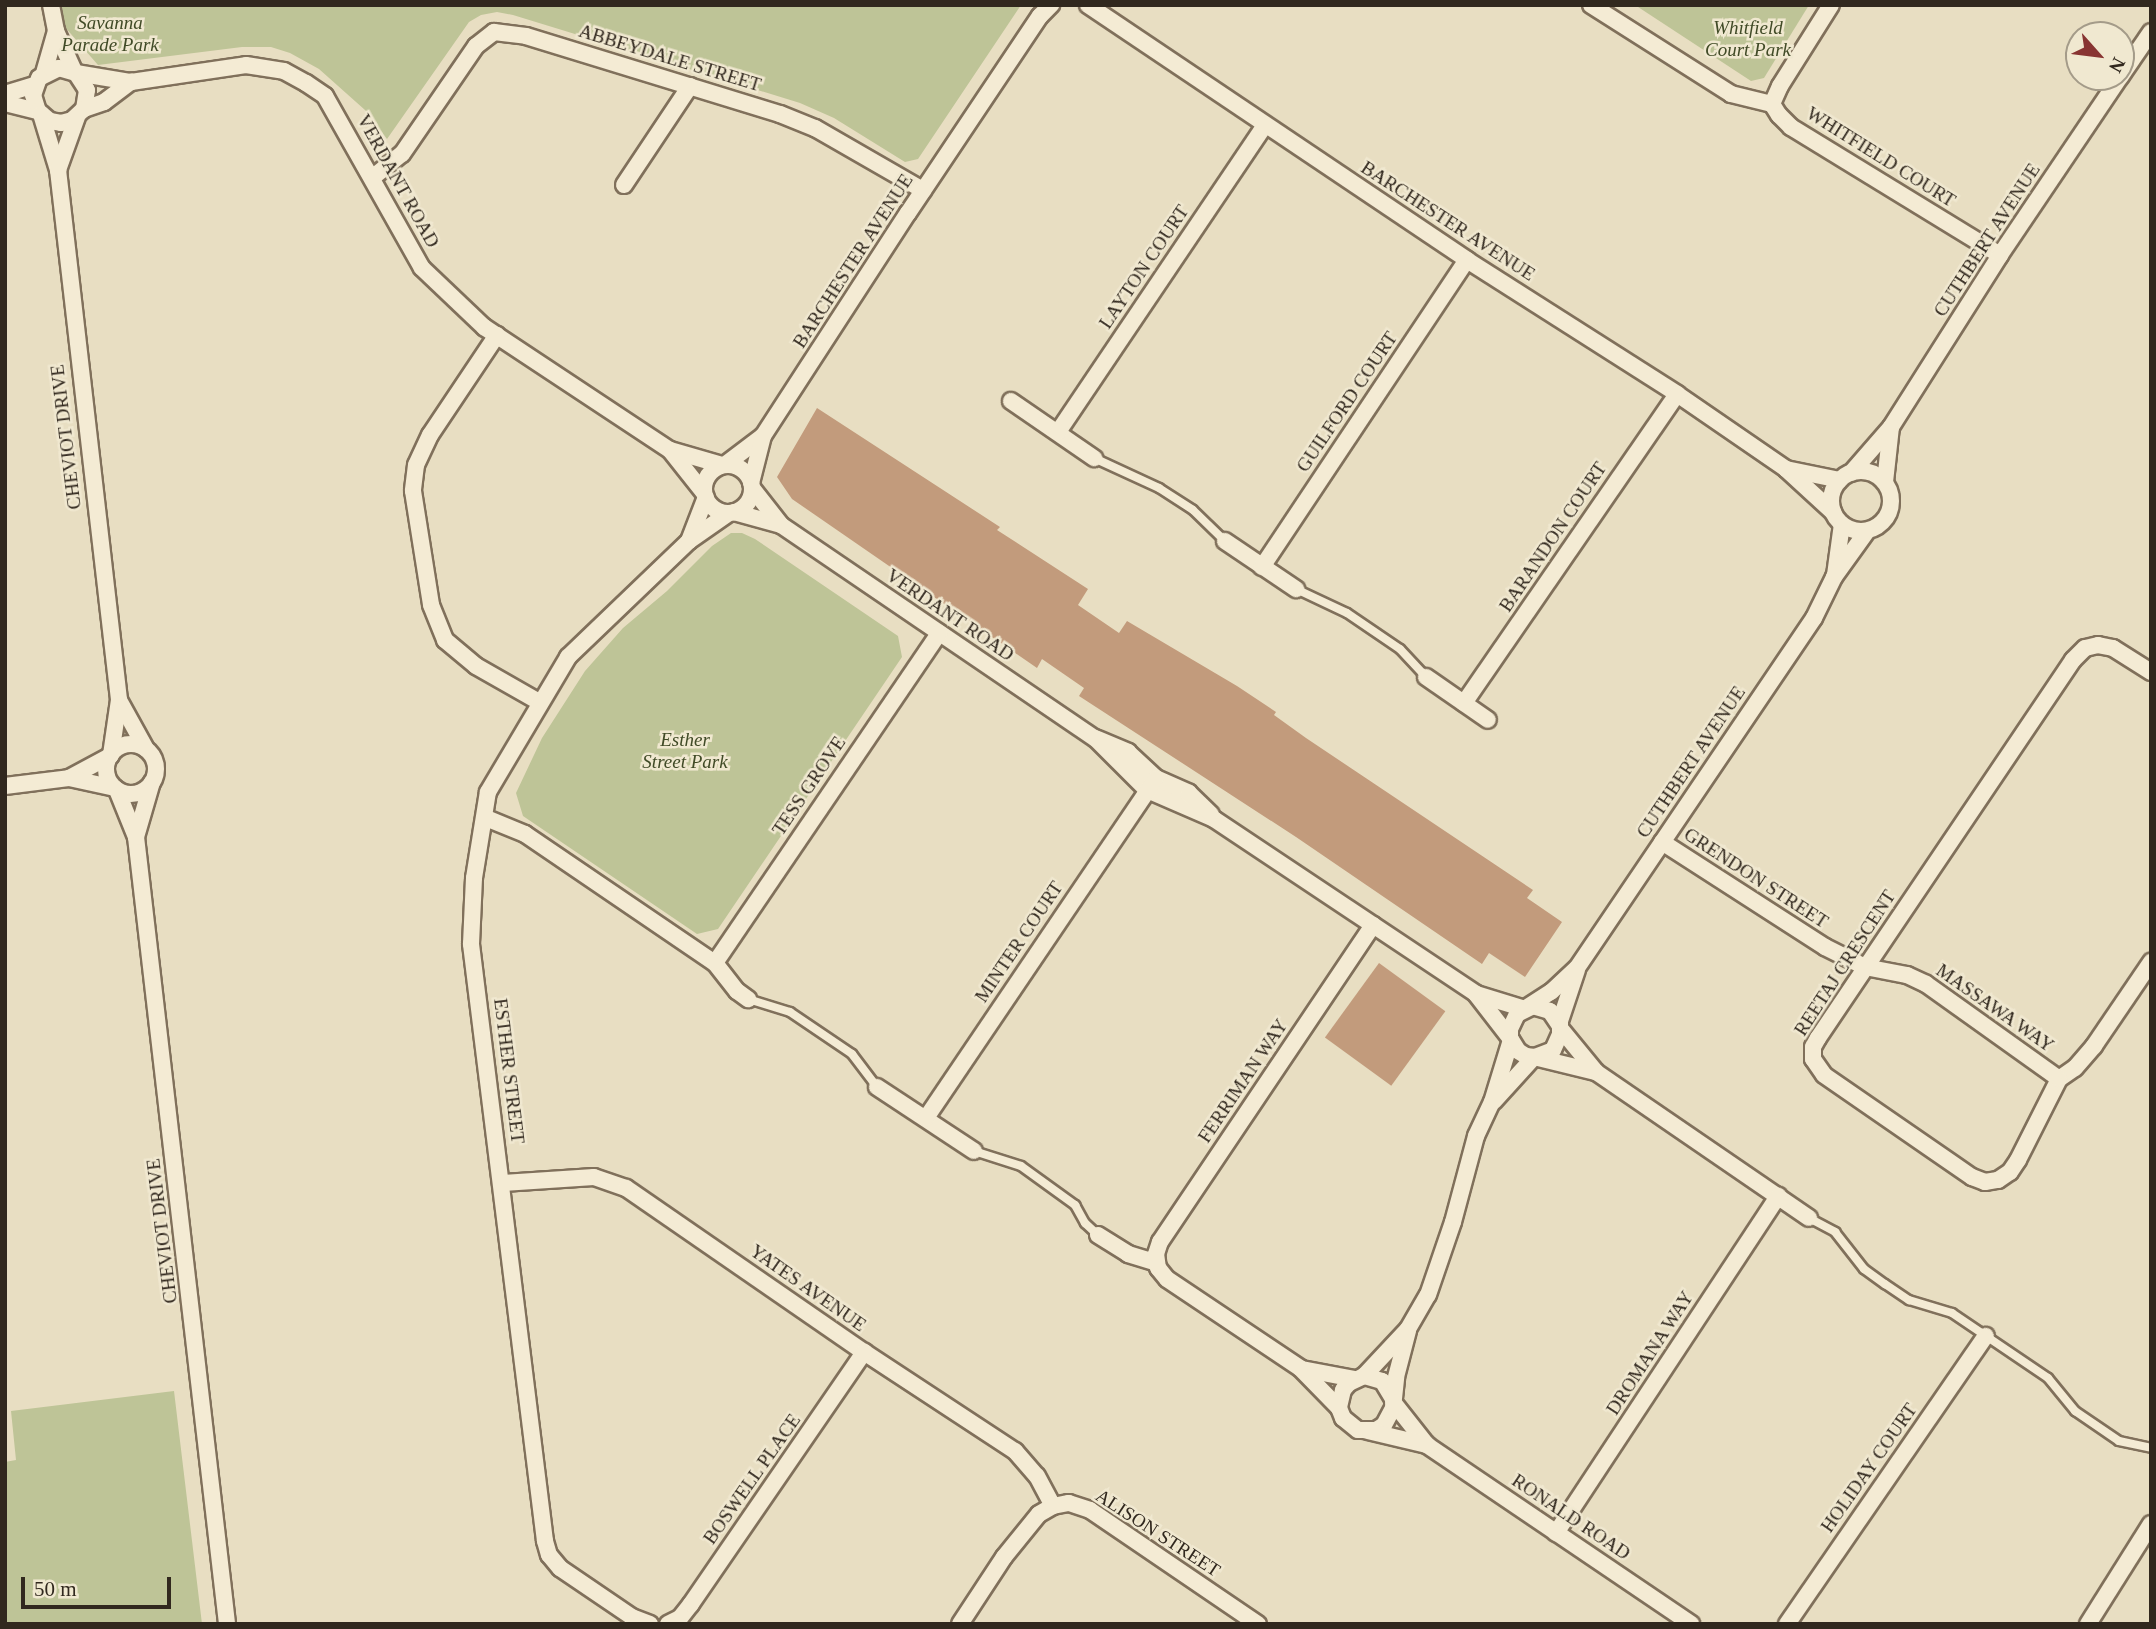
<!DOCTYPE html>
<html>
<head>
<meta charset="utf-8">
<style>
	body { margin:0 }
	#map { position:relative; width:2156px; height:1629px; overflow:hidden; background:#e8dec2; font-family:Georgia,serif }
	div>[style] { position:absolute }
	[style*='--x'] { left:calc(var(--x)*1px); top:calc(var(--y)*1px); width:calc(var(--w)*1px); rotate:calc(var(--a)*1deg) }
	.green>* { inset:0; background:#bec497 }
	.building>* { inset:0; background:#c29b7c; transform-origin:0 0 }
	.roads { filter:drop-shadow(2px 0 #80705b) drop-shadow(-2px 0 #80705b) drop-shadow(0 2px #80705b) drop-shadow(0 -2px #80705b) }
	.lane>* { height:8px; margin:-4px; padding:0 4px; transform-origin:4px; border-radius:4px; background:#f4ebd4 }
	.street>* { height:16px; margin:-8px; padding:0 8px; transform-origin:8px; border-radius:8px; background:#f4ebd4 }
	.street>.ring { margin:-8px; padding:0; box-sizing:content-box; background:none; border:16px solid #f4ebd4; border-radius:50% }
	span { translate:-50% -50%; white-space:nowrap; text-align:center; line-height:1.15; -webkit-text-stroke:5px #f0e8d0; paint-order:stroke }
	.park-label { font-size:19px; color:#414b27; font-style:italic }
	.street-label { font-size:19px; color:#31281e }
	.frame { position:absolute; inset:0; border:7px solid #31281e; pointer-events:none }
	.north { position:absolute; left:2065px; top:21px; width:70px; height:70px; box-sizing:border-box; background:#f0e8d0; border:2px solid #a49b89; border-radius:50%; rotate:118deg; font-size:19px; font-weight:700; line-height:28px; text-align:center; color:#31281e }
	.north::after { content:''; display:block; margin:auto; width:24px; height:32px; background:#883432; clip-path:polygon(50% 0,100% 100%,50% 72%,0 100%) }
	.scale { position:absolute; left:21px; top:1577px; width:150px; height:32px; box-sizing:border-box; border:4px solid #31281e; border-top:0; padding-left:9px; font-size:21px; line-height:24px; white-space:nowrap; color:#31281e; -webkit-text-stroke:5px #f0e8d0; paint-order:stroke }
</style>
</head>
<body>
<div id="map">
	<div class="green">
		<i style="clip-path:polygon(60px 5px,1021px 5px,918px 159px,905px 162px,834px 118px,800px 103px,513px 15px,497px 12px,481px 15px,469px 22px,387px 139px,365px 110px,319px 69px,290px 53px,271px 47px,242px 47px,98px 65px,64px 26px)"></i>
		<i style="clip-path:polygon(1635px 5px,1809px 5px,1764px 78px,1751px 81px)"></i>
		<i style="clip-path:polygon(731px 533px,742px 533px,755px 539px,898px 636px,902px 657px,718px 929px,697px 934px,523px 816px,516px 793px,542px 738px,585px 671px,623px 628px,667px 591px,712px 546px)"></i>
		<i style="clip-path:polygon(174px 1391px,202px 1624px,5px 1624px,5px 1462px,16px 1460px,11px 1411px)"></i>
	</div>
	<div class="building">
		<i style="clip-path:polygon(817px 408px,1000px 527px,997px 530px,1088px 589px,1078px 605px,1119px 633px,1127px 621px,1237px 686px,1276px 712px,1274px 715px,1306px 738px,1533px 890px,1527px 898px,1562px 922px,1525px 977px,1489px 953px,1482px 964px,1296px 837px,1079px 696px,1084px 688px,1042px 659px,1037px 668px,792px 499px,777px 477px)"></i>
		<i style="left:1379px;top:963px;width:82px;height:92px;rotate:36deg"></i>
	</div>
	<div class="roads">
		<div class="lane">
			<i style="--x:1094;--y:458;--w:72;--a:24.8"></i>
			<i style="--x:1159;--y:488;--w:40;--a:32.9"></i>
			<i style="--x:1193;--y:510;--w:45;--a:44.1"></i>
			<i style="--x:1296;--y:589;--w:56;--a:25.2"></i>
			<i style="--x:1347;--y:613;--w:64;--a:34.2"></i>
			<i style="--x:1400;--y:649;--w:38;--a:47"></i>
			<i style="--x:748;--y:999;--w:44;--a:17.2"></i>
			<i style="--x:790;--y:1012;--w:75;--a:34.1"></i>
			<i style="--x:852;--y:1054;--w:41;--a:52.9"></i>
			<i style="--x:974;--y:1151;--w:49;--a:17.7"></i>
			<i style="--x:1021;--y:1166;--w:67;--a:35.8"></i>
			<i style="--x:1075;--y:1205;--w:21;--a:61"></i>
			<i style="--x:1085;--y:1223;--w:18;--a:43"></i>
			<i style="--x:1809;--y:1218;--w:30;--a:28"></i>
			<i style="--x:1835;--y:1232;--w:47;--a:51.9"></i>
			<i style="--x:1864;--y:1269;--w:26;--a:36"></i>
			<i style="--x:1885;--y:1284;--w:29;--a:34"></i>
			<i style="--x:1909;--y:1300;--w:45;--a:16.8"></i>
			<i style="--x:1952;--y:1313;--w:116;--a:34.1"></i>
			<i style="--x:2048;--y:1378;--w:43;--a:50.7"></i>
			<i style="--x:2075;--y:1411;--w:53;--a:34.3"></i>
			<i style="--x:2119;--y:1441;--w:33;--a:12"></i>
		</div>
		<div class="street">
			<i style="--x:51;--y:5;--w:26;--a:79"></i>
			<i style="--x:56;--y:31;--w:44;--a:65.8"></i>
			<i style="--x:1088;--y:5;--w:457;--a:33.9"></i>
			<i style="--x:1467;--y:260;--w:249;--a:32.5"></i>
			<i style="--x:1677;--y:394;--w:132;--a:34.5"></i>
			<i style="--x:1786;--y:469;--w:64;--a:42.5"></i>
			<i style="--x:1591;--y:5;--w:166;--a:32.4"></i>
			<i style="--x:1731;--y:94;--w:42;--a:13.7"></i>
			<i style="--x:1831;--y:5;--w:96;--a:122.2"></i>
			<i style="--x:1780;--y:86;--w:20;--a:114"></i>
			<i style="--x:1772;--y:104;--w:13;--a:58"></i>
			<i style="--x:1779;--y:115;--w:17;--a:45"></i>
			<i style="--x:1791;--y:127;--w:245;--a:31.5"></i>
			<i style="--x:44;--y:73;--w:44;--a:-74.1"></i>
			<i style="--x:76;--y:73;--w:56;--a:9.3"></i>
			<i style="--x:131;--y:82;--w:116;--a:-8.4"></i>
			<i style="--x:246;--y:65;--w:38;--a:9"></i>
			<i style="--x:284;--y:71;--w:25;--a:29"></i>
			<i style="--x:306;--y:83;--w:23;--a:34"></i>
			<i style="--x:325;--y:96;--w:197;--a:60.6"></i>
			<i style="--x:422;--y:268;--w:86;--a:43.6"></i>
			<i style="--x:484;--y:327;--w:223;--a:33.5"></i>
			<i style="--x:670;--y:450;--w:54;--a:16.1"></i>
			<i style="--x:2121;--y:76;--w:53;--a:-55.7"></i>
			<i style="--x:5;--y:94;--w:31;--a:-17"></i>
			<i style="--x:5;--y:103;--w:34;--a:14"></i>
			<i style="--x:84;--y:109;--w:19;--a:-81"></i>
			<i style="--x:87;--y:90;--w:20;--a:-123"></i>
			<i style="--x:76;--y:73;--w:18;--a:-164"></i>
			<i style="--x:59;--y:68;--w:22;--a:153"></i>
			<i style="--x:39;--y:78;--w:18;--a:109"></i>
			<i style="--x:33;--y:95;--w:17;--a:73"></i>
			<i style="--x:38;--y:111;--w:16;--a:40"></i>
			<i style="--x:50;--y:121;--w:11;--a:10"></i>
			<i style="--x:61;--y:123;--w:11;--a:-15"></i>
			<i style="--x:72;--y:120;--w:16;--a:-43"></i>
			<i style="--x:84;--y:109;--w:21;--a:-19"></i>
			<i style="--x:104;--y:102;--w:34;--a:-37"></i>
			<i style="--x:41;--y:114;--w:59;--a:73.1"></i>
			<i style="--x:58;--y:170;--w:533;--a:83.43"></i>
			<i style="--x:119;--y:700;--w:56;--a:98.3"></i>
			<i style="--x:58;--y:170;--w:56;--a:-70.3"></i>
			<i style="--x:372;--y:178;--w:38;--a:-39"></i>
			<i style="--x:402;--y:154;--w:131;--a:-55.6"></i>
			<i style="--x:476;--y:46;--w:23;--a:-38"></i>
			<i style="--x:494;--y:32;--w:32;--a:7"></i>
			<i style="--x:526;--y:36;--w:266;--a:17.1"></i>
			<i style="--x:780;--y:114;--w:38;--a:22"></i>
			<i style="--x:815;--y:128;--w:125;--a:29.9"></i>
			<i style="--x:624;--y:185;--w:119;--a:-56.3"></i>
			<i style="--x:497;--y:335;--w:120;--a:123.8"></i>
			<i style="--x:430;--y:435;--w:33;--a:115"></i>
			<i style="--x:416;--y:465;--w:26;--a:97"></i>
			<i style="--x:413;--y:491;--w:115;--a:81"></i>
			<i style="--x:431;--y:605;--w:38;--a:68"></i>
			<i style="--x:445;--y:640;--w:40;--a:40"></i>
			<i style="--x:476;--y:666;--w:73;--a:29.7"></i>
			<i style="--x:1011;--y:401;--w:101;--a:34.5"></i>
			<i style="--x:1058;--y:432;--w:370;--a:-56"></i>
			<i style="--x:670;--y:450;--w:55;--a:51.7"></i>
			<i style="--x:726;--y:464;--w:46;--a:-37.1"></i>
			<i style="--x:763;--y:436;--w:266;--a:-57"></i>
			<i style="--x:908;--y:213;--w:237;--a:-56.2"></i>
			<i style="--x:1040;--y:16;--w:16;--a:-45"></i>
			<i class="ring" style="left:704px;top:465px;width:32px;height:32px"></i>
			<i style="--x:1786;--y:469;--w:55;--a:11.5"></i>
			<i class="ring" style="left:1831px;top:471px;width:44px;height:44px"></i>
			<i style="--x:1851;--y:473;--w:61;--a:-49"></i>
			<i style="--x:1891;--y:427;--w:204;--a:-57.6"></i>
			<i style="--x:2000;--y:255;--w:215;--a:-56"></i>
			<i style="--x:1885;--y:482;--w:55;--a:-83.8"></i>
			<i style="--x:751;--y:483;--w:49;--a:-75.7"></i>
			<i style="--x:752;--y:488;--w:47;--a:51.9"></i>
			<i style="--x:781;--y:525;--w:379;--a:34.2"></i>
			<i style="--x:1095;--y:738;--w:74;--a:45"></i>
			<i style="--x:1147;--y:790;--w:73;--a:23.4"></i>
			<i style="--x:1214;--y:819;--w:315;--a:33.7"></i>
			<i style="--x:1476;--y:994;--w:56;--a:52.3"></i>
			<i style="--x:734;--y:512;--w:49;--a:15.5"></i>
			<i style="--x:689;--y:541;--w:47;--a:-68.9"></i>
			<i style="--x:1225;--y:541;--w:86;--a:34.1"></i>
			<i style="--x:1262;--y:567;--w:369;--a:-56.3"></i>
			<i style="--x:1835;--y:575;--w:51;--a:-82.2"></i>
			<i style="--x:2151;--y:672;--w:45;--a:-147.7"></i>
			<i style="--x:2113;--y:648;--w:15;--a:-169"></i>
			<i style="--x:2098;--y:645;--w:13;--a:167"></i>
			<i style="--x:2085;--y:648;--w:17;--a:135"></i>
			<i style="--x:2073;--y:660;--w:456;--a:124"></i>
			<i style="--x:1818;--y:1038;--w:10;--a:119"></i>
			<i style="--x:1813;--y:1047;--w:12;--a:90"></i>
			<i style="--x:1813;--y:1059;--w:19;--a:55"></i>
			<i style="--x:1824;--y:1075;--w:180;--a:34.6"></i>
			<i style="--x:1972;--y:1177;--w:14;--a:21"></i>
			<i style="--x:1985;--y:1182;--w:13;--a:-9"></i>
			<i style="--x:1998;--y:1180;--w:14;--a:-34"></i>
			<i style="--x:2010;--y:1172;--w:14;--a:-56"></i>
			<i style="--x:2018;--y:1160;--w:91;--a:-63.2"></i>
			<i style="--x:2059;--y:1079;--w:19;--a:-35"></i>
			<i style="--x:2075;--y:1068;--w:29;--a:-49"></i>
			<i style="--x:2094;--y:1046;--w:102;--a:-55.8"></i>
			<i style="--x:1426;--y:677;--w:75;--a:34.7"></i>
			<i style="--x:119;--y:700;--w:56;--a:61.1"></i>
			<i style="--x:1464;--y:703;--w:375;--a:-55.4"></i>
			<i style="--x:1098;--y:739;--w:33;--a:23"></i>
			<i style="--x:1128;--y:752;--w:38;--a:43"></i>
			<i style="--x:1156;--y:778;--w:36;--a:24"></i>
			<i style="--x:1189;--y:793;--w:30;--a:44"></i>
			<i class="ring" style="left:106px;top:744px;width:34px;height:34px"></i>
			<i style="--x:69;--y:778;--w:47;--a:-28.2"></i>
			<i style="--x:5;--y:786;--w:64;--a:-7.1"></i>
			<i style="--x:69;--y:778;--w:47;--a:12.3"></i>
			<i style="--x:117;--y:790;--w:51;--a:68"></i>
			<i style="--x:136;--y:837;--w:792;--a:83.4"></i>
			<i style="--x:486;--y:818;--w:42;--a:22.3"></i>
			<i style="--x:525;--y:834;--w:230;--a:34.2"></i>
			<i style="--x:715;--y:963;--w:36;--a:52"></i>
			<i style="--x:737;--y:991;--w:14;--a:36"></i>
			<i style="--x:136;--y:837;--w:57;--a:-73.8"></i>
			<i style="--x:1662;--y:842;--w:194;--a:32.8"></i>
			<i style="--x:1825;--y:947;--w:45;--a:26.6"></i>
			<i style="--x:1865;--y:967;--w:43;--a:10.8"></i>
			<i style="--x:1907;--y:975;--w:21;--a:25"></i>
			<i style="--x:1926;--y:984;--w:163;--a:35.5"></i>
			<i style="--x:715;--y:963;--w:399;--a:-55.8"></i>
			<i style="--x:1476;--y:994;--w:51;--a:17"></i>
			<i style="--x:1526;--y:1008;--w:30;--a:-33"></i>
			<i style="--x:1551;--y:992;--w:35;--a:-43"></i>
			<i style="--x:1577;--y:968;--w:423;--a:-55.9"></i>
			<i style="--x:1814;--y:618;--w:46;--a:-64"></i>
			<i style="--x:1834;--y:577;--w:57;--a:-54.3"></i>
			<i style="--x:1560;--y:1026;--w:18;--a:-124"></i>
			<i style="--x:1550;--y:1011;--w:18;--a:-164"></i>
			<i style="--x:1533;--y:1006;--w:18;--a:153"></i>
			<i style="--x:1517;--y:1014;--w:17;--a:115"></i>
			<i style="--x:1510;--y:1029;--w:9;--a:90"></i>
			<i style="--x:1510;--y:1038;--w:15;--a:58"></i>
			<i style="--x:1518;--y:1051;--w:9;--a:32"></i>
			<i style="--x:1526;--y:1056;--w:9;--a:6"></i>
			<i style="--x:1535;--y:1057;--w:19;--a:-21"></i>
			<i style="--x:1553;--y:1050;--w:17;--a:-66"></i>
			<i style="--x:1560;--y:1034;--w:13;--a:-90"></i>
			<i style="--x:1560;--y:1021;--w:54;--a:-71.6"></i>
			<i style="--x:1560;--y:1028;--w:57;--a:50.7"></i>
			<i style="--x:1596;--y:1072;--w:258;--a:34.4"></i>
			<i style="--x:1538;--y:1058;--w:60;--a:13.6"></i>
			<i style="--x:877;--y:1087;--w:116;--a:33.4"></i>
			<i style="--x:1494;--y:1101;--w:59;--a:-47.7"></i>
			<i style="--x:926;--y:1118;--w:410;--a:-55.9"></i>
			<i style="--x:503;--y:1183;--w:91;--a:-3.8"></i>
			<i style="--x:594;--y:1177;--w:34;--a:19"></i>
			<i style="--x:626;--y:1188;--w:289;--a:34.6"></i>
			<i style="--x:864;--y:1352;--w:181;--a:33.3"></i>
			<i style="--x:1015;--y:1451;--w:33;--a:49"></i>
			<i style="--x:1037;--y:1476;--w:34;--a:62"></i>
			<i style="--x:1098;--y:1235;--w:36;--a:32"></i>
			<i style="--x:1128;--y:1254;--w:30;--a:17"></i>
			<i style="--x:1302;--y:1369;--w:54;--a:10.7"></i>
			<i style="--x:1364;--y:1376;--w:64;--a:-46.9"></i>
			<i style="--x:1408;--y:1329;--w:39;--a:-60"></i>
			<i style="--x:1428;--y:1295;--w:77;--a:-71.1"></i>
			<i style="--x:1453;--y:1222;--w:89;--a:-75"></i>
			<i style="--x:1476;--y:1136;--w:38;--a:-65"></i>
			<i style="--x:1492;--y:1102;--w:65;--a:-73"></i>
			<i style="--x:1393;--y:1399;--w:21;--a:-121"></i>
			<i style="--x:1382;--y:1381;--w:19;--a:-164"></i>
			<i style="--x:1364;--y:1376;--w:17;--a:155"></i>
			<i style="--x:1349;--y:1383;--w:9;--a:131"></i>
			<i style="--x:1343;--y:1390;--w:18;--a:103"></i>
			<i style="--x:1339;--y:1408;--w:11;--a:68"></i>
			<i style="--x:1343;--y:1418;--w:19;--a:39"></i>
			<i style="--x:1358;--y:1430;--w:18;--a:0"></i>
			<i style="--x:1376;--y:1430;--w:9;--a:-32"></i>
			<i style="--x:1384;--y:1425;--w:19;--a:-62"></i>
			<i style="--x:1393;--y:1408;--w:31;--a:-84"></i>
			<i style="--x:1396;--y:1377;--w:48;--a:-75.4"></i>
			<i style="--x:1393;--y:1402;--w:55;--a:51.7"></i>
			<i style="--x:1427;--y:1445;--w:319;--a:34.1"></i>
			<i style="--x:1339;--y:1408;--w:56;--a:-134.3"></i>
			<i style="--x:1300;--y:1368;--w:160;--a:-146.2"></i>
			<i style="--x:1167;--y:1279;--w:14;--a:-129"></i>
			<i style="--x:1158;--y:1268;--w:14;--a:-98"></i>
			<i style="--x:1156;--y:1254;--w:13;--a:-72"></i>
			<i style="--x:1160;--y:1242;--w:382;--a:-56.1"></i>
			<i style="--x:1368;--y:1431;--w:61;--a:13.3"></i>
			<i style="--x:1556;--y:1533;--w:404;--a:-56.6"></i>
			<i style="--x:650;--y:1624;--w:19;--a:-159"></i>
			<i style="--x:632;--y:1617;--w:87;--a:-145.8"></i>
			<i style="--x:560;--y:1568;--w:17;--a:-130"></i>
			<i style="--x:549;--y:1555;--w:15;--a:-106"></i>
			<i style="--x:545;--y:1541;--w:602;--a:-97.07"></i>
			<i style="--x:471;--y:944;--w:66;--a:-87.4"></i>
			<i style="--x:474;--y:878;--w:87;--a:-80.8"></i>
			<i style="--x:488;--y:792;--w:157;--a:-59.3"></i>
			<i style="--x:568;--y:657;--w:168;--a:-43.8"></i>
			<i style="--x:689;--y:541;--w:49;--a:-35"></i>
			<i style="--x:668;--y:1624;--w:13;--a:-27"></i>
			<i style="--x:680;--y:1618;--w:18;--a:-52"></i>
			<i style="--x:691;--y:1604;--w:306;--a:-55.5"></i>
			<i style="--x:960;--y:1624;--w:80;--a:-56.7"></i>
			<i style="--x:1004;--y:1557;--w:55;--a:-50.9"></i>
			<i style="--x:1039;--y:1514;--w:16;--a:-30"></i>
			<i style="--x:1053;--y:1506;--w:16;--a:-11"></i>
			<i style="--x:1069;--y:1503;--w:22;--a:18"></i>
			<i style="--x:1090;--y:1510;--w:203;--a:34.2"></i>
			<i style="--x:1787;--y:1624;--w:350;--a:-55.4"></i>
			<i style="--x:2088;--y:1624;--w:118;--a:-57.8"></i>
		</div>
	</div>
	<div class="park-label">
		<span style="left:110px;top:34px">Savanna<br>Parade Park</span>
		<span style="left:1748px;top:39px">Whitfield<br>Court Park</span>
		<span style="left:685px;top:751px">Esther<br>Street Park</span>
	</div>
	<div class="street-label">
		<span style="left:670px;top:58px;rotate:17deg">ABBEYDALE STREET</span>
		<span style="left:1881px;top:157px;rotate:32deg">WHITFIELD COURT</span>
		<span style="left:398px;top:181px;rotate:61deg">VERDANT ROAD</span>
		<span style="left:1448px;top:221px;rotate:33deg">BARCHESTER AVENUE</span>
		<span style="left:1987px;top:240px;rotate:-57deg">CUTHBERT AVENUE</span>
		<span style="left:853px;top:261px;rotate:-57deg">BARCHESTER AVENUE</span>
		<span style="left:1144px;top:267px;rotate:-56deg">LAYTON COURT</span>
		<span style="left:1347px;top:402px;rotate:-56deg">GUILFORD COURT</span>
		<span style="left:66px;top:437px;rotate:-97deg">CHEVIOT DRIVE</span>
		<span style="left:1553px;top:537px;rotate:-56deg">BARANDON COURT</span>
		<span style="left:950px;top:615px;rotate:34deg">VERDANT ROAD</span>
		<span style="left:1691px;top:762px;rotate:-56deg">CUTHBERT AVENUE</span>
		<span style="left:809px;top:786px;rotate:-56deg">TESS GROVE</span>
		<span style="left:1756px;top:878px;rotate:33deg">GRENDON STREET</span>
		<span style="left:1019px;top:942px;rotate:-56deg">MINTER COURT</span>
		<span style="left:1845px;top:963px;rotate:-57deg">REETAJ CRESCENT</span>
		<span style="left:1995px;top:1008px;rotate:35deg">MASSAWA WAY</span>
		<span style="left:509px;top:1071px;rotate:83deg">ESTHER STREET</span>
		<span style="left:1243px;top:1081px;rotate:-56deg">FERRIMAN WAY</span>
		<span style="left:162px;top:1231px;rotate:-97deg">CHEVIOT DRIVE</span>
		<span style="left:808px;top:1288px;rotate:35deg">YATES AVENUE</span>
		<span style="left:1650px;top:1353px;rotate:-57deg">DROMANA WAY</span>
		<span style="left:1869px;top:1468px;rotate:-55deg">HOLIDAY COURT</span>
		<span style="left:752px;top:1479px;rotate:-55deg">BOSWELL PLACE</span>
		<span style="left:1571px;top:1517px;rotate:34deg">RONALD ROAD</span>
		<span style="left:1158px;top:1533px;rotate:33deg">ALISON STREET</span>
	</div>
	<div class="frame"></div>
	<div class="north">N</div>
	<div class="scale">50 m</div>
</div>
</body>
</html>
